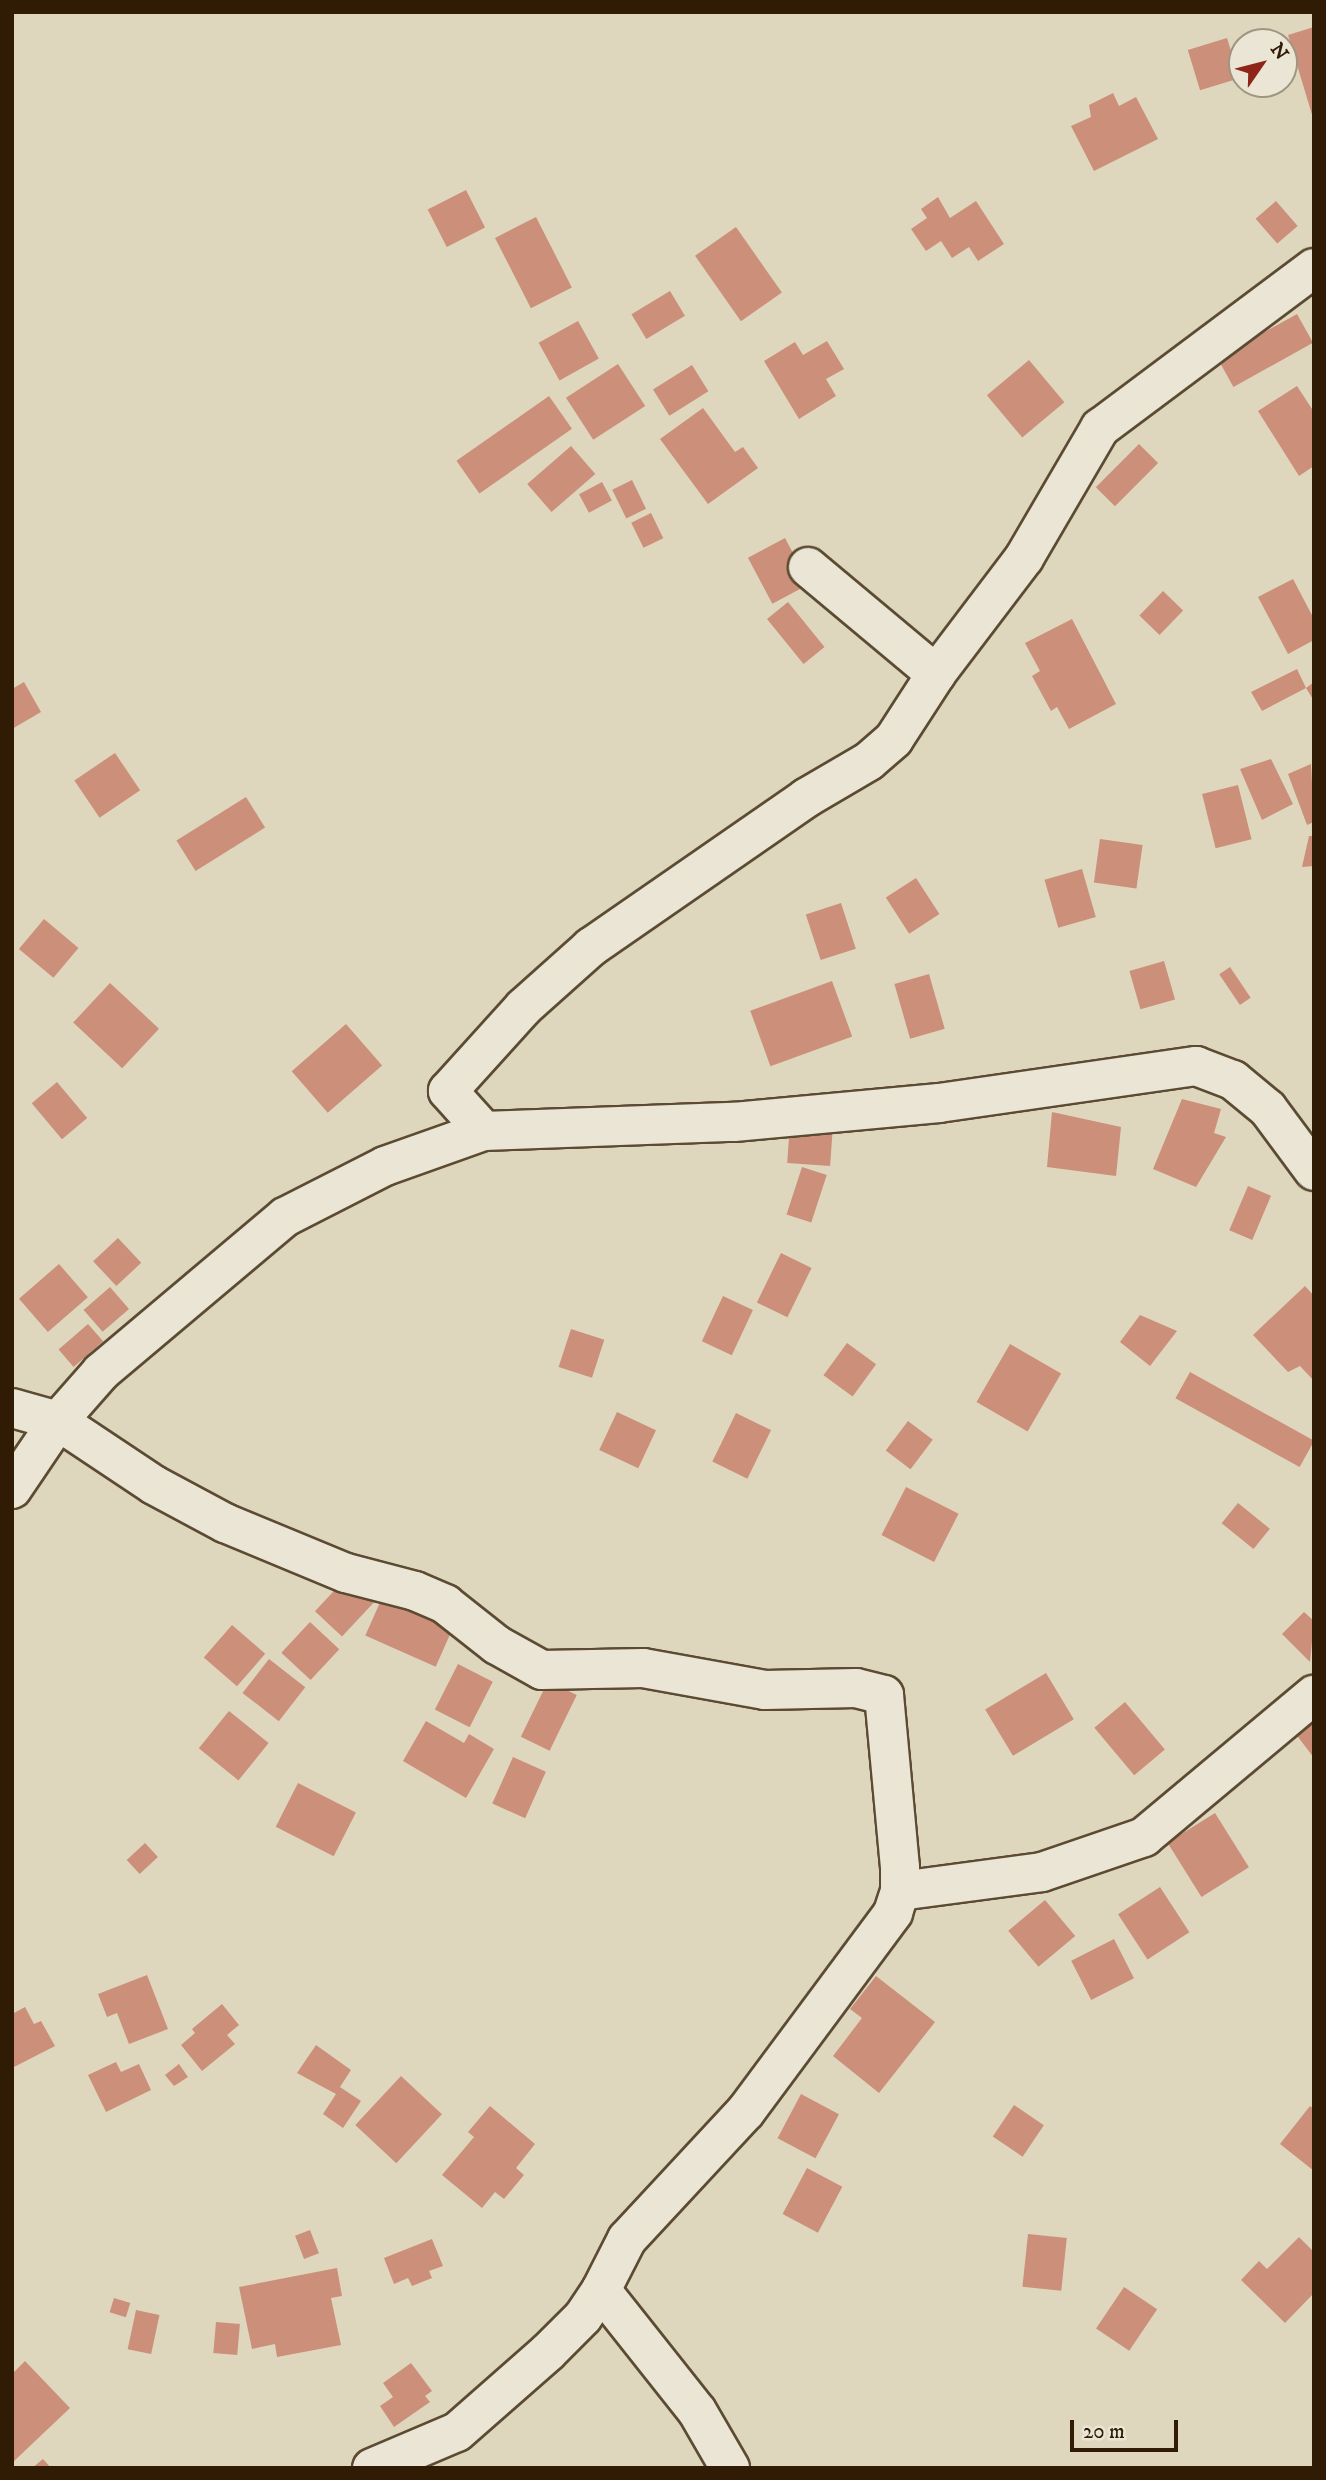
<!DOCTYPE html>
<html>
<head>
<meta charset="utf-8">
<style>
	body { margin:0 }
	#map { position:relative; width:1326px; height:2480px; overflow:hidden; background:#ded7bd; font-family:"IM FELL DW Pica",serif }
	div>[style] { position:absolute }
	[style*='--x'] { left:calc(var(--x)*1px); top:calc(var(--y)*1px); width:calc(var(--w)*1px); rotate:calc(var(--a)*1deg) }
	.building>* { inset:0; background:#cc8f7a; transform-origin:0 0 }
	.roads { filter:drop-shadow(2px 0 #5c4b32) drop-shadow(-2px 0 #5c4b32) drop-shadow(0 2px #5c4b32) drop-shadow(0 -2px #5c4b32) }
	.street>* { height:38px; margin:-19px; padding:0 19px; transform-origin:19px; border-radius:19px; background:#eae5d4 }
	span { translate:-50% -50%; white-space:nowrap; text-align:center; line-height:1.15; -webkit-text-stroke:5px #eae5d4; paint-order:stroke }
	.frame { position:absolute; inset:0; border:14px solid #301c04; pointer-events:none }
	.north { position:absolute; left:1228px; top:28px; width:70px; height:70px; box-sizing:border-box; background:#eae5d4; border:2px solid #a09581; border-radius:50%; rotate:55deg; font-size:19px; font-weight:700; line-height:28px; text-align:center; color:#301c04 }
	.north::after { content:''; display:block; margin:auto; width:24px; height:32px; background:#8f2418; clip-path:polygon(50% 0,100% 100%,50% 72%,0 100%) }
	.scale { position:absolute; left:1070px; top:2420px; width:108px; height:32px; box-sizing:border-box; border:4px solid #301c04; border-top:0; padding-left:9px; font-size:21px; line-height:24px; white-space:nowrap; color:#301c04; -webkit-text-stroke:5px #eae5d4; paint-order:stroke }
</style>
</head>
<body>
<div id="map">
	<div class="building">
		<i style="clip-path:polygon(1314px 27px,1314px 118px,1313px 118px,1288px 35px)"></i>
		<i style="left:1227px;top:38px;width:42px;height:41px;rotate:73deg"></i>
		<i style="clip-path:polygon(1113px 93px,1119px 106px,1136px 97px,1158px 139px,1094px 171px,1071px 126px,1091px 117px,1089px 105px)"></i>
		<i style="left:466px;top:190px;width:42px;height:43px;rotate:63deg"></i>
		<i style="clip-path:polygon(938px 197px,950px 218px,976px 201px,1004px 244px,978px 261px,969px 247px,952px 258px,941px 241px,926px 251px,911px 229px,927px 218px,921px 209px)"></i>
		<i style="left:1276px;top:201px;width:33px;height:27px;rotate:49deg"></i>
		<i style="left:536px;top:217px;width:79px;height:46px;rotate:63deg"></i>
		<i style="left:736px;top:227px;width:80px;height:50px;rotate:55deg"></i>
		<i style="left:670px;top:291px;width:29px;height:45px;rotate:59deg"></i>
		<i style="left:1297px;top:314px;width:33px;height:91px;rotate:61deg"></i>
		<i style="left:578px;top:321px;width:43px;height:45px;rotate:61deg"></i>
		<i style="clip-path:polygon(827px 341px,844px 369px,826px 379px,836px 396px,799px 419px,764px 361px,795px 342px,803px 355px)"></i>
		<i style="left:1029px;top:360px;width:55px;height:55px;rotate:50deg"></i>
		<i style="left:618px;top:364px;width:50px;height:62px;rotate:57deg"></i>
		<i style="left:692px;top:365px;width:31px;height:46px;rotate:58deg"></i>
		<i style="clip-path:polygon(1297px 386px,1314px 412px,1314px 466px,1299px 476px,1258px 411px)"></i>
		<i style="left:549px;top:396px;width:40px;height:113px;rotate:55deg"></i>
		<i style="clip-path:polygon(703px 408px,735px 452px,743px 447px,758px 468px,708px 504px,660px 439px)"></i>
		<i style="left:1139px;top:444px;width:27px;height:61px;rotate:45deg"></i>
		<i style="left:571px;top:446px;width:37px;height:58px;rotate:49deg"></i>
		<i style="left:632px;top:480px;width:32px;height:22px;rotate:64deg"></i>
		<i style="left:602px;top:482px;width:21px;height:26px;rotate:62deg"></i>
		<i style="left:651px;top:513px;width:28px;height:22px;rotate:64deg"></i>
		<i style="left:785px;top:538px;width:52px;height:42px;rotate:62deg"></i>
		<i style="clip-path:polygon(1293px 579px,1314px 619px,1314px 640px,1288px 654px,1258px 597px)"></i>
		<i style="left:1163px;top:591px;width:28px;height:34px;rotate:44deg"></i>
		<i style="left:788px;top:602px;width:58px;height:27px;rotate:51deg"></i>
		<i style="clip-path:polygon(1072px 619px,1116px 704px,1069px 729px,1057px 707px,1051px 711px,1032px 676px,1040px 671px,1025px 643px)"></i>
		<i style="clip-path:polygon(1297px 669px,1306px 688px,1314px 682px,1314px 701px,1306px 688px,1262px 711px,1251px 692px)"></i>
		<i style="clip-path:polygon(24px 682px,41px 712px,12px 729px,12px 689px)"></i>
		<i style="left:115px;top:753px;width:45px;height:49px;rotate:56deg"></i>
		<i style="clip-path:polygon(1271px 759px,1293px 804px,1262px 820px,1240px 769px)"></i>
		<i style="clip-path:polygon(1311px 764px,1314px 822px,1307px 825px,1288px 774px)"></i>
		<i style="left:1238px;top:785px;width:56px;height:37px;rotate:76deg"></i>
		<i style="left:246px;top:797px;width:36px;height:82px;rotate:58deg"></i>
		<i style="clip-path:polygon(1309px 836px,1314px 836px,1314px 866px,1302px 867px)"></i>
		<i style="left:1100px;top:839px;width:43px;height:44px;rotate:8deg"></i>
		<i style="left:1082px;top:869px;width:50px;height:39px;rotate:74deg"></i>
		<i style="left:916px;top:878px;width:43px;height:36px;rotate:57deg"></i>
		<i style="left:841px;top:903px;width:48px;height:37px;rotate:72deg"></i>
		<i style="left:44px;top:919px;width:45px;height:39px;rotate:40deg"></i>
		<i style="left:1164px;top:961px;width:40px;height:36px;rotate:74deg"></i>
		<i style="left:1230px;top:967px;width:37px;height:13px;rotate:56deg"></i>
		<i style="left:929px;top:974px;width:57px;height:36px;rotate:74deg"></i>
		<i style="left:832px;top:981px;width:59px;height:87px;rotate:70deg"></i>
		<i style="left:110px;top:983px;width:67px;height:54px;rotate:43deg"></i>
		<i style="left:346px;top:1024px;width:55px;height:72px;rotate:49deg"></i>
		<i style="left:57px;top:1082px;width:47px;height:33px;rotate:50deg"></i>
		<i style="clip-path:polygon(1182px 1099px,1221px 1109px,1214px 1133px,1226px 1137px,1196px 1187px,1153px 1169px)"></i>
		<i style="clip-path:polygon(1052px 1112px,1121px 1127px,1116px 1176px,1047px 1167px)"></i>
		<i style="left:790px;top:1123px;width:43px;height:40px;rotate:4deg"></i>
		<i style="left:802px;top:1167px;width:26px;height:50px;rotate:18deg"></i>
		<i style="left:1248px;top:1186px;width:25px;height:48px;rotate:23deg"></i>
		<i style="left:118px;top:1238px;width:34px;height:34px;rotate:47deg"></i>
		<i style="left:781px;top:1253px;width:34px;height:55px;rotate:26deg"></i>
		<i style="left:59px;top:1264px;width:44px;height:53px;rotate:49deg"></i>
		<i style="clip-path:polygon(1305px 1286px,1314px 1296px,1314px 1381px,1300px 1366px,1288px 1372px,1253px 1335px)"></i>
		<i style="left:110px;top:1287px;width:29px;height:35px;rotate:49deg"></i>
		<i style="left:723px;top:1296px;width:33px;height:50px;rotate:25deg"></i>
		<i style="clip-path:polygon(1140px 1315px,1177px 1331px,1150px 1366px,1120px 1342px)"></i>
		<i style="left:88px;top:1324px;width:23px;height:39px;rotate:49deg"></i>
		<i style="left:571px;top:1329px;width:35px;height:40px;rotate:18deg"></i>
		<i style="left:847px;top:1343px;width:36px;height:40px;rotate:36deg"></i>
		<i style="left:1010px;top:1344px;width:59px;height:67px;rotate:30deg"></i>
		<i style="left:1190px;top:1372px;width:142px;height:30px;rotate:29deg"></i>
		<i style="left:617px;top:1412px;width:43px;height:42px;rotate:25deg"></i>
		<i style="left:736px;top:1413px;width:39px;height:54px;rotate:26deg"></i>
		<i style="left:908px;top:1421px;width:31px;height:37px;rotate:37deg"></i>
		<i style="left:906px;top:1487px;width:59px;height:54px;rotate:27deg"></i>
		<i style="left:1238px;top:1503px;width:41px;height:26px;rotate:39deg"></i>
		<i style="left:347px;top:1577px;width:37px;height:47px;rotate:43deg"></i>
		<i style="left:382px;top:1598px;width:77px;height:41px;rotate:24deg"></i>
		<i style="clip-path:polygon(1304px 1612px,1314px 1621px,1310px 1662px,1282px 1634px)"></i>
		<i style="left:310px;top:1622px;width:40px;height:42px;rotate:43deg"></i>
		<i style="left:232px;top:1625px;width:44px;height:43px;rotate:41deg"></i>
		<i style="left:269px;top:1659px;width:46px;height:43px;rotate:38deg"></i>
		<i style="left:458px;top:1664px;width:39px;height:51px;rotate:27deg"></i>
		<i style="left:1046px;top:1673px;width:54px;height:71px;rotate:59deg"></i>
		<i style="left:548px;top:1681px;width:32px;height:62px;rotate:26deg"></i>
		<i style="left:1125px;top:1702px;width:62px;height:40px;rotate:50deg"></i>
		<i style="left:229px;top:1711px;width:51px;height:48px;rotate:39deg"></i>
		<i style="clip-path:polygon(1314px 1713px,1314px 1758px,1292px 1729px)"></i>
		<i style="clip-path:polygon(426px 1721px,464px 1743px,469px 1734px,494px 1749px,466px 1798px,403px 1761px)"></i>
		<i style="left:513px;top:1757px;width:36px;height:51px;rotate:24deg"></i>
		<i style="left:298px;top:1783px;width:65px;height:49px;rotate:27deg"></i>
		<i style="left:1215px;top:1813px;width:64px;height:56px;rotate:58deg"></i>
		<i style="left:145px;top:1843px;width:19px;height:25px;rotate:47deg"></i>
		<i style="left:1160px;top:1887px;width:54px;height:50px;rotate:57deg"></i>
		<i style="left:1045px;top:1900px;width:47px;height:48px;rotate:50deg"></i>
		<i style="left:1114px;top:1939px;width:44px;height:48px;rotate:63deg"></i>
		<i style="clip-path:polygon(147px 1975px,168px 2029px,129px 2044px,117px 2013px,107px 2017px,98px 1994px)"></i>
		<i style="clip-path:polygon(876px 1976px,935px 2022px,879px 2093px,833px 2056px,862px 2018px,850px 2009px)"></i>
		<i style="clip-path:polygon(222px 2004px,239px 2025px,227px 2035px,235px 2044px,202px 2071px,181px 2045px,195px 2033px,192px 2029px)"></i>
		<i style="clip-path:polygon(25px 2007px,34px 2024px,41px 2021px,55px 2046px,12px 2068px,12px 2014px)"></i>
		<i style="clip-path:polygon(316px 2045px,351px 2070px,340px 2087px,361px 2101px,343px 2128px,323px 2114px,336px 2094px,297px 2073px)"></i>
		<i style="clip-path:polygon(116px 2062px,121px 2072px,139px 2064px,151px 2090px,106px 2112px,88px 2075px)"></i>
		<i style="clip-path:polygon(179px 2064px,188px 2077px,174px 2086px,165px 2075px)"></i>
		<i style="left:401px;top:2076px;width:56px;height:67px;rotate:43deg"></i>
		<i style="left:801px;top:2094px;width:43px;height:50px;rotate:28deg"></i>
		<i style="left:1014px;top:2105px;width:36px;height:38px;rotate:34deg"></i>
		<i style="clip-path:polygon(490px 2106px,535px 2144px,516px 2168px,524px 2175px,504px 2199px,495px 2192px,482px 2208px,442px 2175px,474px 2137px,468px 2132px)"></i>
		<i style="clip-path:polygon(1310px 2106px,1314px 2109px,1314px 2171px,1280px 2144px)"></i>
		<i style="left:807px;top:2168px;width:40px;height:52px;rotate:28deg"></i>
		<i style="left:310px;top:2230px;width:25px;height:16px;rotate:69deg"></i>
		<i style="left:1028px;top:2234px;width:39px;height:53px;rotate:6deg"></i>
		<i style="clip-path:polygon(1299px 2237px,1314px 2252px,1314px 2293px,1285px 2323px,1241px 2280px,1259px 2261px,1267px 2269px)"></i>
		<i style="clip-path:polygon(432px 2239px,443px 2266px,429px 2271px,432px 2278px,412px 2286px,408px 2278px,394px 2284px,384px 2258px)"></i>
		<i style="clip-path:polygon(337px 2268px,342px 2296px,331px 2298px,341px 2345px,277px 2357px,275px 2344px,252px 2349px,239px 2287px)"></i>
		<i style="left:1124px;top:2287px;width:40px;height:50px;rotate:34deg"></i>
		<i style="left:114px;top:2298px;width:17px;height:15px;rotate:17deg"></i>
		<i style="left:136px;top:2310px;width:24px;height:40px;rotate:12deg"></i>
		<i style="left:216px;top:2322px;width:24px;height:31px;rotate:5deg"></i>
		<i style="clip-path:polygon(25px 2361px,70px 2408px,12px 2463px,12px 2374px)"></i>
		<i style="clip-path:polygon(411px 2363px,432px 2391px,425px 2396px,430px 2402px,394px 2427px,380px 2406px,393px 2397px,383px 2383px)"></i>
		<i style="clip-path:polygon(43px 2459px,51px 2468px,32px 2468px)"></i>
	</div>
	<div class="roads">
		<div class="street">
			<i style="--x:808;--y:567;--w:167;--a:39.9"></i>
			<i style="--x:484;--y:1131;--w:54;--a:-132"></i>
			<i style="--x:448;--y:1091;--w:113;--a:-47.9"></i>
			<i style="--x:524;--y:1007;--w:90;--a:-41.8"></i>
			<i style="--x:591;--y:947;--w:262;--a:-34.7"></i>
			<i style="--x:806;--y:798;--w:73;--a:-30.4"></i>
			<i style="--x:869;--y:761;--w:33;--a:-41"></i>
			<i style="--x:894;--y:739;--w:77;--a:-57.1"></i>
			<i style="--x:936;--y:674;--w:146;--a:-52.8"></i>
			<i style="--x:1024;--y:558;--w:151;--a:-59.7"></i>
			<i style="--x:1100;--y:428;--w:267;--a:-36.8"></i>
			<i style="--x:12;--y:1408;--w:48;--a:15.8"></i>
			<i style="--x:58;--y:1421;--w:115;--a:33.7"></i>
			<i style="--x:154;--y:1485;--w:81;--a:28.2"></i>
			<i style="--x:225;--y:1523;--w:131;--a:22.5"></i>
			<i style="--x:346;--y:1573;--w:71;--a:14.6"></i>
			<i style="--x:415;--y:1591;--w:33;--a:23"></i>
			<i style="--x:445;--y:1604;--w:66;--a:38.3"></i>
			<i style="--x:497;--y:1645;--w:51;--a:29.1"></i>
			<i style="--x:542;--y:1670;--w:101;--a:-1.1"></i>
			<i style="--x:643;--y:1668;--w:124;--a:10.2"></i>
			<i style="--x:765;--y:1690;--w:91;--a:-1.3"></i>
			<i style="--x:856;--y:1688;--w:29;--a:14"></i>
			<i style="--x:884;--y:1695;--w:173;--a:84.7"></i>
			<i style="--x:900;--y:1867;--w:24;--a:90"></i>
			<i style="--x:900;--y:1891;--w:23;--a:108"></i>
			<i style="--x:893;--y:1913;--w:247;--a:126.6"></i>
			<i style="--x:746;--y:2111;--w:175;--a:132.9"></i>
			<i style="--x:627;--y:2239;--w:57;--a:117"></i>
			<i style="--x:601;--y:2290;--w:154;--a:51.6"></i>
			<i style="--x:697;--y:2411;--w:66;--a:59.9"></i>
			<i style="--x:12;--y:1489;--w:82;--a:-55.9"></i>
			<i style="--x:58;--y:1421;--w:65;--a:-48.7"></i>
			<i style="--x:101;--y:1372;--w:241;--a:-40.1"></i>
			<i style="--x:285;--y:1217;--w:112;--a:-27"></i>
			<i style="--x:385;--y:1166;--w:105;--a:-19.5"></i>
			<i style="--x:484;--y:1131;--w:250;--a:-2.1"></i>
			<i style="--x:734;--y:1122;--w:206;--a:-5.3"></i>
			<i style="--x:939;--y:1103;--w:260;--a:-8.2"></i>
			<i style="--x:1196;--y:1066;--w:40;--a:21"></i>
			<i style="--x:1233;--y:1080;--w:45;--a:39.6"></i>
			<i style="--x:1268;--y:1109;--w:77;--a:53.4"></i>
			<i style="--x:900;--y:1891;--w:143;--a:-7.6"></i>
			<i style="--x:1042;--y:1872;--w:108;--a:-18.9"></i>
			<i style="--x:1144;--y:1837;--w:222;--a:-39.9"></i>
			<i style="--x:372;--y:2468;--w:92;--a:-23"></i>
			<i style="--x:457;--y:2432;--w:121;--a:-41.3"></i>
			<i style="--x:548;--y:2352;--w:49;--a:-45"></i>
			<i style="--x:583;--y:2317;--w:32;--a:-56"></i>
		</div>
	</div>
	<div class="frame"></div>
	<div class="north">N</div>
	<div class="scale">20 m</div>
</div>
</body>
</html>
